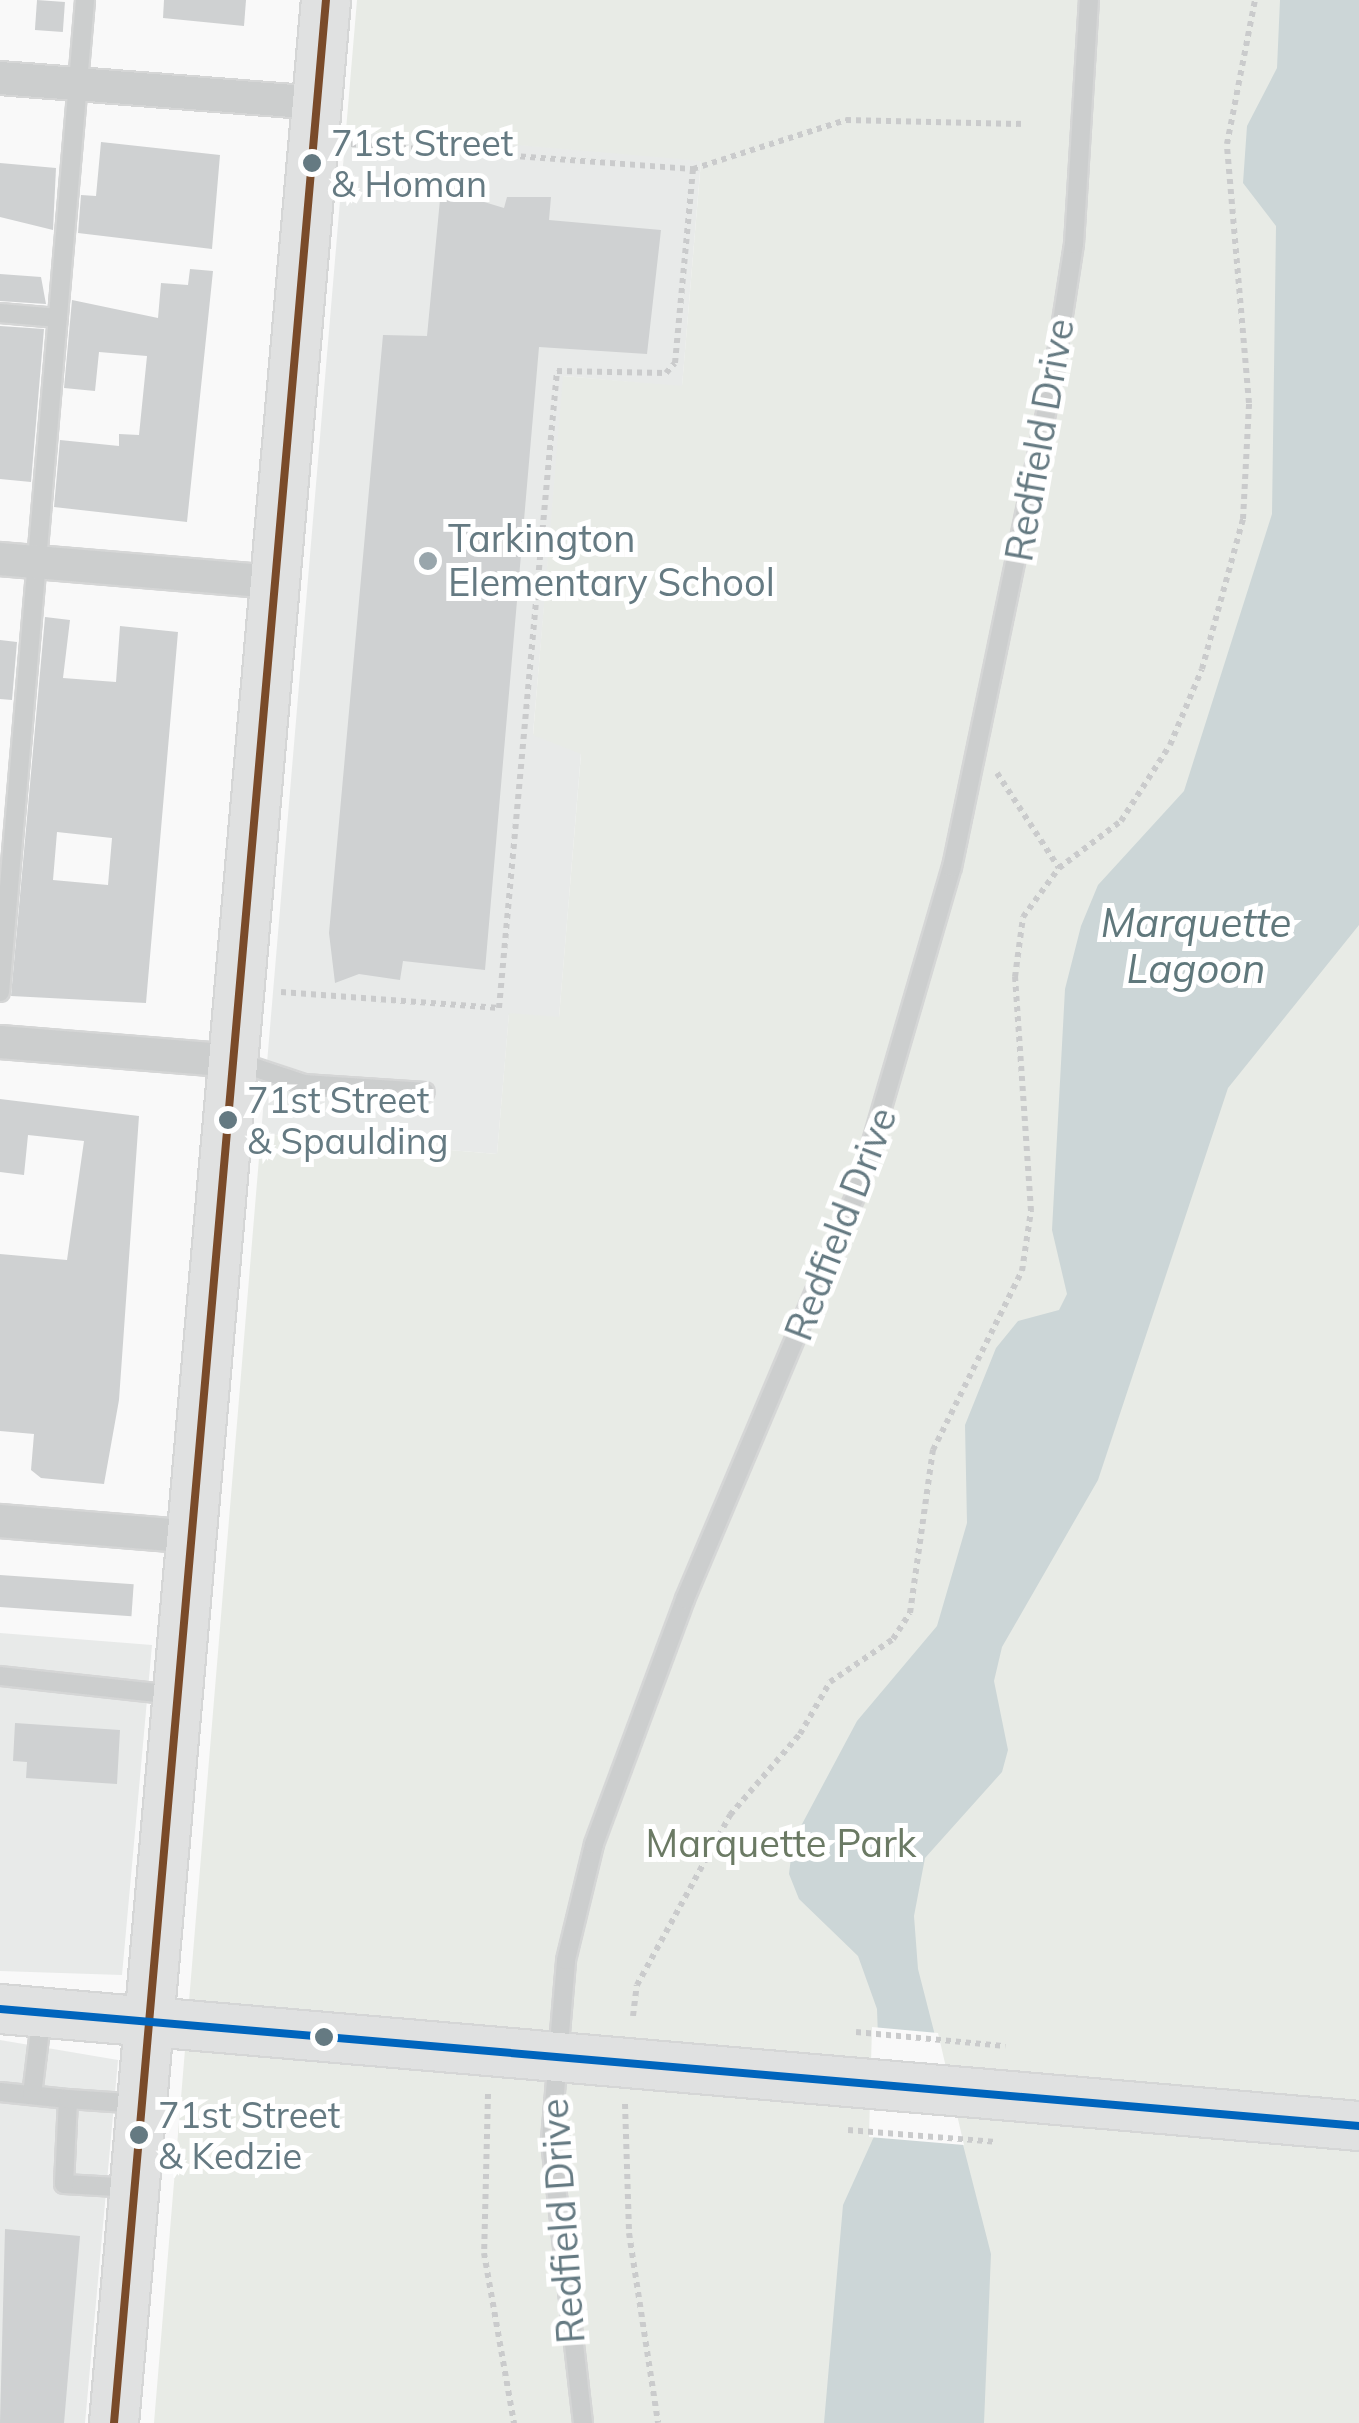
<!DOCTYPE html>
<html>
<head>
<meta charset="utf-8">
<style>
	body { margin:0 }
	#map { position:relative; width:1359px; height:2423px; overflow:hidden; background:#f9f9f9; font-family:Mulish,sans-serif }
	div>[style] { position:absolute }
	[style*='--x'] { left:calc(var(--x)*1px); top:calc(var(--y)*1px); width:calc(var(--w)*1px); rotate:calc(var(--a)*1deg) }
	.built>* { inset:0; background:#e8eae9 }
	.green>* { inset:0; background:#e8ebe6 }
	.water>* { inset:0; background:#ccd6d7 }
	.pier>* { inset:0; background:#f9f9f9 }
	.building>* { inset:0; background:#cfd1d2; transform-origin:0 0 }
	.path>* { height:6px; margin-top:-3px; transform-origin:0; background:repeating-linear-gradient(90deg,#cacbcc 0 5px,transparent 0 10px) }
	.roads { filter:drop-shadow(2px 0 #d5d6d6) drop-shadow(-2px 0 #d5d6d6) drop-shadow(0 2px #d5d6d6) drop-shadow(0 -2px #d5d6d6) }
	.service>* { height:18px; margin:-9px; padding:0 9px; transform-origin:9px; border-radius:9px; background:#cccece }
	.minor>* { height:32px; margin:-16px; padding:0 16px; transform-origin:16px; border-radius:16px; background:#cccece }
	.secondary>* { height:48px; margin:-24px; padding:0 24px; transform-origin:24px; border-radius:24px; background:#e0e1e1 }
	.bus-1>* { height:8px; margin:-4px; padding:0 4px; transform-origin:4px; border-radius:4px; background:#7a4b2a }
	.bus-2>* { height:8px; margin:-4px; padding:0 4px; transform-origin:4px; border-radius:4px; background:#0065bd }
	.dots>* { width:28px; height:28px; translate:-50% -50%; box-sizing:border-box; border:5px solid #fff; border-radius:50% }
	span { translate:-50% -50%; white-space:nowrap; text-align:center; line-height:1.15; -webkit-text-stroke:10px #fff; paint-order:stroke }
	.bus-label { font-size:36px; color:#657a82 }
	.left { translate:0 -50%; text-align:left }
	.street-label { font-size:38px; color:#657a82 }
	.poi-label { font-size:38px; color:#657a82 }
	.park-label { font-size:38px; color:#6b7a64 }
	.water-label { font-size:40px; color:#60787c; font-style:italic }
</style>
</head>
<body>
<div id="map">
	<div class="built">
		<i style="clip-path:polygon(346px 130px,701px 160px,682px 387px,564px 376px,533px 734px,581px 753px,559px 1018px,509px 1014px,497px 1154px,261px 1134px)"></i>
		<i style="clip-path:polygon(0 1633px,152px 1645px,122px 1975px,0 1971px)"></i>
		<i style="clip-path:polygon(0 2040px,118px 2060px,85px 2423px,0 2423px)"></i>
	</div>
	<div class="green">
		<i style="clip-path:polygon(357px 0,1359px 0,1359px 2423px,154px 2423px,261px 1134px,497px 1154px,509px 1013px,559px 1017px,581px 754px,533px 735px,563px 376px,682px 386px,701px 161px,346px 130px)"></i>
	</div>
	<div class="water">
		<i style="clip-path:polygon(1280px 0,1359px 0,1359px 925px,1228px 1088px,1098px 1480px,1002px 1647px,994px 1681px,1008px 1750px,1002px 1772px,925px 1858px,914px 1916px,918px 1969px,991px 2254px,984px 2423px,824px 2423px,843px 2205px,881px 2121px,877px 2009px,858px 1956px,799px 1899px,789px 1874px,793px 1841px,857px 1721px,937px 1626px,967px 1523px,965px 1425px,996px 1348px,1018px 1321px,1059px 1310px,1067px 1294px,1052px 1230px,1065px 989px,1081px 926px,1098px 885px,1184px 791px,1272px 514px,1276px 226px,1243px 183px,1247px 126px,1277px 68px)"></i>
	</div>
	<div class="pier">
		<i style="clip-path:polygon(872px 2027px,938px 2033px,964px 2145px,869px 2137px)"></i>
	</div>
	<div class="building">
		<i style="left:37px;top:0;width:28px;height:30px;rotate:4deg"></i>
		<i style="clip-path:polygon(164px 0,246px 0,244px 26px,163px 18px)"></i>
		<i style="clip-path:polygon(101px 142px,220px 155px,212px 249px,78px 233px,81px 195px,96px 196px)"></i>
		<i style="clip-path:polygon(0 163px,56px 168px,53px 230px,0 217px)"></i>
		<i style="clip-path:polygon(441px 189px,504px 208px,507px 197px,551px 197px,549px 220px,661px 230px,647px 354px,539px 347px,485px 970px,403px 961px,400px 980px,359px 974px,335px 983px,329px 933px,383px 335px,427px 336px)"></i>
		<i style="clip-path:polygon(190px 269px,213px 271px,187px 522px,54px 507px,60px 440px,119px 446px,119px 434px,139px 435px,147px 356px,99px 352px,95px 391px,64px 388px,72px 300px,158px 318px,161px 283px,188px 285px)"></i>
		<i style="clip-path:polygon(0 274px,41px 277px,46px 304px,0 301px)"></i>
		<i style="clip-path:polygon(0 326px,44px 329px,31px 482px,0 479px)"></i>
		<i style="clip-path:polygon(evenodd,45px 617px,70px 620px,63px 678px,116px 682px,120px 626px,178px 632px,146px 1003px,11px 996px,45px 617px,57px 832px,112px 838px,108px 885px,53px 880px,57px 832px)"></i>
		<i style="clip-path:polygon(0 640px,17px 642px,12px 700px,0 699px)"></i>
		<i style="clip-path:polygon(0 1099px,139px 1116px,119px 1400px,104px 1484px,41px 1478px,31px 1470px,34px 1434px,0 1431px,0 1254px,67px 1260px,84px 1141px,28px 1135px,24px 1175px,0 1172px)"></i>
		<i style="left:0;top:1575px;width:134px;height:32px;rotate:4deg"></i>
		<i style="clip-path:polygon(15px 1723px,120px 1730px,117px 1784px,26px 1778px,27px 1762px,13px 1761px)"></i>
		<i style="clip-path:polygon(5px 2229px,80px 2236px,64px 2423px,0 2423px)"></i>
	</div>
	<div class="path">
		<i style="--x:351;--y:144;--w:343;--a:4.2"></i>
		<i style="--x:693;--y:169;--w:161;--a:-17.8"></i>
		<i style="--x:846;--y:120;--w:180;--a:1.3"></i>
		<i style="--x:997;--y:773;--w:113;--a:56.9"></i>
		<i style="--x:281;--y:992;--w:219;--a:4.2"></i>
		<i style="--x:499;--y:1008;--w:640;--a:-84.8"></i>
		<i style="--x:557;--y:371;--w:109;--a:1.1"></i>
		<i style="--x:666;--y:373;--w:13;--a:-48"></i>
		<i style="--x:675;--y:363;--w:195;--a:-84.7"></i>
		<i style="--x:633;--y:2016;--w:31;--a:-83"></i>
		<i style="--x:637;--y:1985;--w:194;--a:-61.3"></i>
		<i style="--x:730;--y:1815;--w:107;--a:-49.2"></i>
		<i style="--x:800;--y:1734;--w:60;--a:-60"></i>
		<i style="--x:830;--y:1682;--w:76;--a:-34.3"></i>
		<i style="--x:893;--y:1639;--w:31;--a:-57"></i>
		<i style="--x:910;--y:1613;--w:165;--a:-82"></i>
		<i style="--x:933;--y:1450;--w:200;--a:-63.6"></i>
		<i style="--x:1022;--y:1271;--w:61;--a:-81.5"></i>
		<i style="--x:1031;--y:1211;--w:235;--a:-93.9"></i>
		<i style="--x:1015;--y:977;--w:61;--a:-82.4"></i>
		<i style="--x:1023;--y:917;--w:61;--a:-53.7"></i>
		<i style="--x:1059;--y:868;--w:78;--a:-37.2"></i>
		<i style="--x:1121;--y:821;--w:90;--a:-57.2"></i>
		<i style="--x:1170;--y:745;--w:82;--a:-67.2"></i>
		<i style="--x:1202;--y:669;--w:156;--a:-74.7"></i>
		<i style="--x:1243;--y:519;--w:116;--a:-87"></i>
		<i style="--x:1249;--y:403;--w:260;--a:-94.9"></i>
		<i style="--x:1227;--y:144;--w:147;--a:-79"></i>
		<i style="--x:856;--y:2032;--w:150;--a:5.4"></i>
		<i style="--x:488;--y:2094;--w:159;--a:91.4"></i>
		<i style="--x:484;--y:2253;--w:173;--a:80"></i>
		<i style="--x:625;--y:2104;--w:129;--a:88.2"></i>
		<i style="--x:629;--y:2233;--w:192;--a:81.3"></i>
		<i style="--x:848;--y:2130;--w:148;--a:4.6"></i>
	</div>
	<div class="roads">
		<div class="service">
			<i style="--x:0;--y:313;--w:58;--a:4.9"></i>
			<i style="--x:0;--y:992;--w:996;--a:-85.1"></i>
			<i style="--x:235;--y:1061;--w:73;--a:18.4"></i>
			<i style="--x:304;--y:1084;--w:121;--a:3.8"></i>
			<i style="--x:0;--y:1676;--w:176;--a:6.2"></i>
			<i style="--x:0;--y:2092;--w:68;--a:5.9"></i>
			<i style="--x:32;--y:2095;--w:83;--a:-83"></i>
			<i style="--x:134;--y:2188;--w:70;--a:-176.7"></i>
			<i style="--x:64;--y:2184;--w:85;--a:-87.3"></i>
			<i style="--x:68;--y:2099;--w:73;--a:3.9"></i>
			<i style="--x:583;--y:2423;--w:285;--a:-96.5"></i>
			<i style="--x:551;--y:2140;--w:181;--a:-85.2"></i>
			<i style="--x:566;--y:1960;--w:119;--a:-76.4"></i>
			<i style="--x:594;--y:1844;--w:261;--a:-69.6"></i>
			<i style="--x:685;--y:1599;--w:444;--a:-67.1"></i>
			<i style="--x:858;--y:1190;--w:336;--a:-73.8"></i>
			<i style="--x:952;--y:867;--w:491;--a:-78.3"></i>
			<i style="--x:1052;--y:386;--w:144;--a:-81.2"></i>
			<i style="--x:1074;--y:244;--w:244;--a:-86.5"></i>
		</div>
		<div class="minor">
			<i style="--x:0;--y:78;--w:318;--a:4.5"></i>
			<i style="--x:0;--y:559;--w:277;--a:4.8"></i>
			<i style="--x:0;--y:1042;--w:236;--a:4.6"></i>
			<i style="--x:0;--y:1521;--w:195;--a:4.7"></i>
		</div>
		<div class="secondary">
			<i style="--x:0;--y:2009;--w:1364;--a:4.92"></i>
			<i style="--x:114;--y:2423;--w:2432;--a:-85"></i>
		</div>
	</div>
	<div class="bus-1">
		<i style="--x:114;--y:2423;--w:2432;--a:-85"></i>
	</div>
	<div class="bus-2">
		<i style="--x:0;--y:2009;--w:1364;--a:4.92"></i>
	</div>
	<div class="dots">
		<i style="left:312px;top:163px;background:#657a82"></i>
		<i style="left:428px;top:561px;background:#99a6ac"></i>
		<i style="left:228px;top:1120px;background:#657a82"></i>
		<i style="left:324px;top:2037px;background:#657a82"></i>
		<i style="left:139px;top:2135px;background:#657a82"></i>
	</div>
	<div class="bus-label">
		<span class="left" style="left:331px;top:163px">71st Street<br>&amp; Homan</span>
		<span class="left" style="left:247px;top:1120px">71st Street<br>&amp; Spaulding</span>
		<span class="left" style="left:158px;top:2135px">71st Street<br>&amp; Kedzie</span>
	</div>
	<div class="street-label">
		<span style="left:1040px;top:440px;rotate:-80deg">Redfield Drive</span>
		<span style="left:841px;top:1224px;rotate:-69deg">Redfield Drive</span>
		<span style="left:563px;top:2221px;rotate:-94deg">Redfield Drive</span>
	</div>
	<div class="poi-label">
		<span class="left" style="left:448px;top:561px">Tarkington<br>Elementary School</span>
	</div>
	<div class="park-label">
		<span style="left:781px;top:1844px">Marquette Park</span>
	</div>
	<div class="water-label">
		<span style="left:1196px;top:945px">Marquette<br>Lagoon</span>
	</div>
</div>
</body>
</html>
